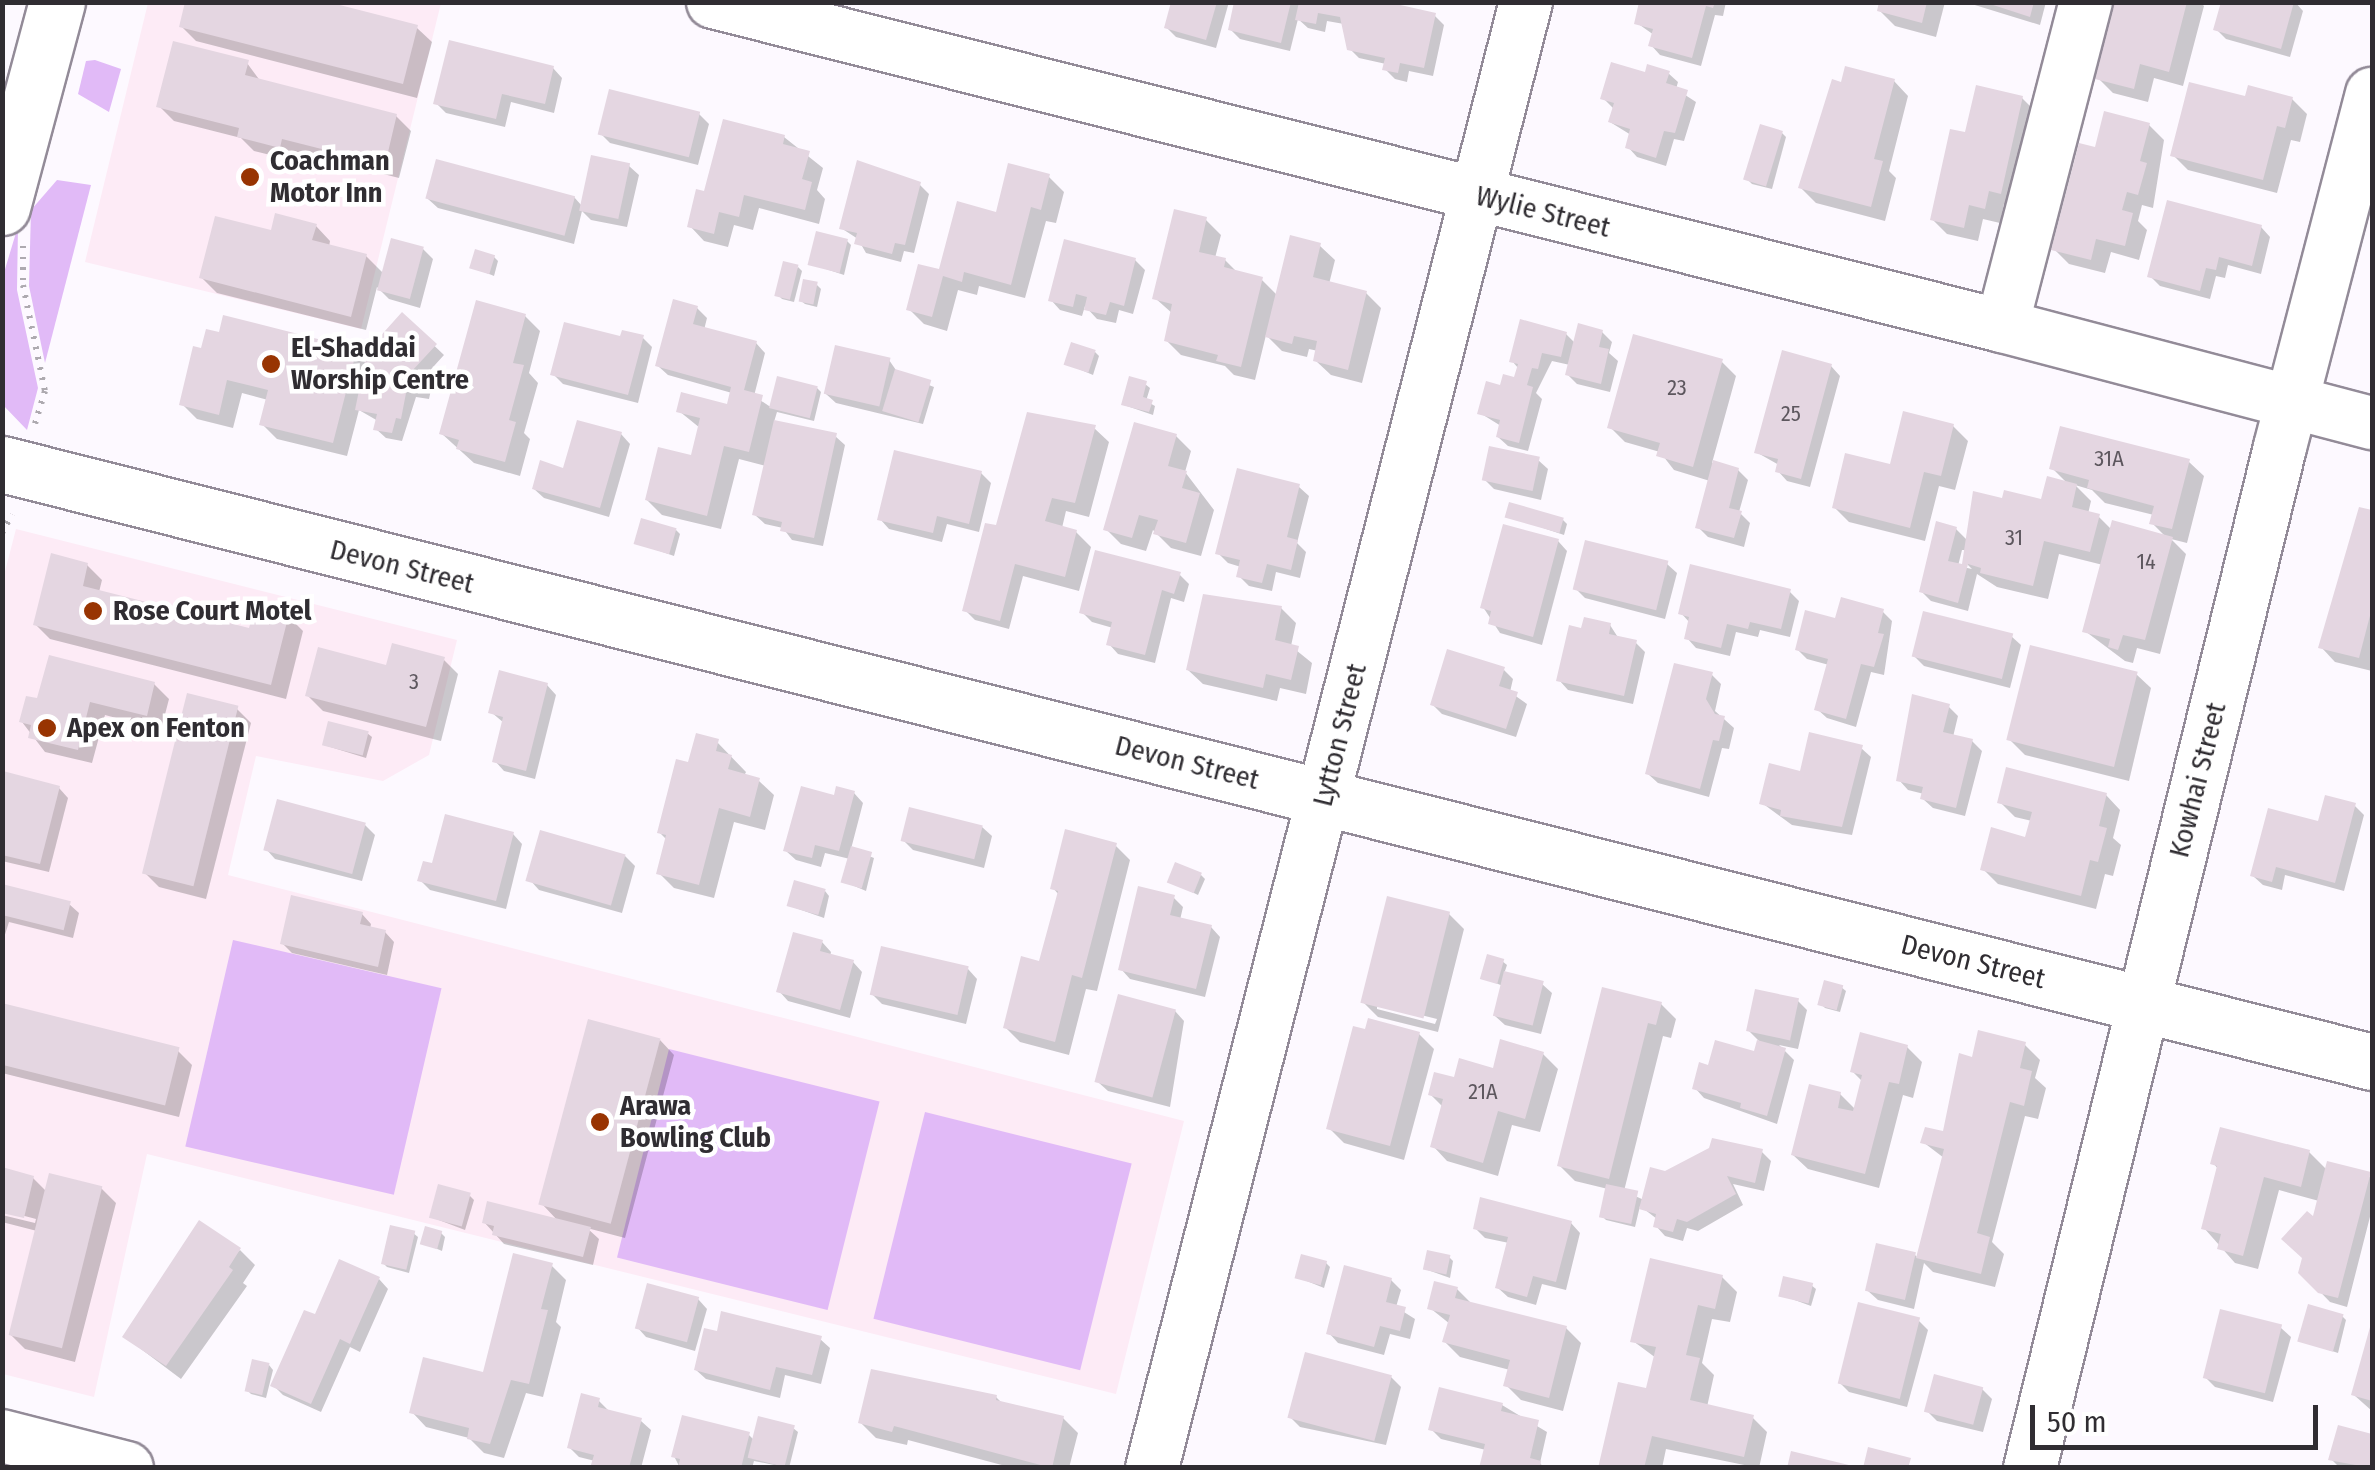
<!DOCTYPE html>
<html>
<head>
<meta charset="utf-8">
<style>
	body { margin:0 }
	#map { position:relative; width:2375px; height:1470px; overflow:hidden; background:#fdf9ff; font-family:"Fira Sans Condensed",sans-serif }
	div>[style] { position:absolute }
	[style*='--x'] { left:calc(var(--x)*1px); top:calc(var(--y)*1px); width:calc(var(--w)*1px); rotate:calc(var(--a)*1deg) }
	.commercial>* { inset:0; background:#fdebf6 }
	.green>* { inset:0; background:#e1baf7; transform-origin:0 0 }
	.shadow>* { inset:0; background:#0003 }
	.building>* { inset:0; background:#e4d6e1; transform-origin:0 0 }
	.path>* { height:6px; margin-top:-3px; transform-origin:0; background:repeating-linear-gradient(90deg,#aeaab0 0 2.5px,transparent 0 10.5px) }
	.roads { filter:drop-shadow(2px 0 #938b98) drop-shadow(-2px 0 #938b98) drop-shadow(0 2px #938b98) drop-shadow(0 -2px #938b98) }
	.minor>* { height:52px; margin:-26px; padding:0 26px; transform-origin:26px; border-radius:26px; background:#fff }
	.major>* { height:55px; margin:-27.5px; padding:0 27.5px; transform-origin:27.5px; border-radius:27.5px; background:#fff }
	.dots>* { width:28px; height:28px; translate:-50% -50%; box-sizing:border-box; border:5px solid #fff; border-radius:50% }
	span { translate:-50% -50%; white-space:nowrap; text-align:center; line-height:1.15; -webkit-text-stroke:9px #fff; paint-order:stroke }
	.number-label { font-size:22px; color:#5d575e }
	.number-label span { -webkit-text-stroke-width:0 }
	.poi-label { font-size:28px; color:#302d32; font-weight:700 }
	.left { translate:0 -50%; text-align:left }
	.street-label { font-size:28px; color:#302d32 }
	.frame { position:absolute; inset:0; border:5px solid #302d32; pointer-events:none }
	.scale { position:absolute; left:2030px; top:1405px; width:288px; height:45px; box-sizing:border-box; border:5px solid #302d32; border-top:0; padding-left:12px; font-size:30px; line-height:35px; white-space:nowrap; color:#302d32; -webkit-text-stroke:8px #fff; paint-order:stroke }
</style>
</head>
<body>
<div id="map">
	<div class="commercial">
		<i style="clip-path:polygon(148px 3px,441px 3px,361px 329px,85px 262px)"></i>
		<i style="clip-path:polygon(16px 529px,457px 640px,429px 755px,383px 781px,256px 756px,228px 875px,1184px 1121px,1116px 1394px,147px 1154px,94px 1397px,3px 1374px,2px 583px)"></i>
	</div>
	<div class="green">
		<i style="clip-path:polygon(95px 60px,121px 69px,109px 112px,78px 94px,86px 61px)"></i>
		<i style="clip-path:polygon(57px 180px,91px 185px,45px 363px,29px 286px,31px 210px)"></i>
		<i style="clip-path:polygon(18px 226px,17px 290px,38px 388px,27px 430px,3px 405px,3px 276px)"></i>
		<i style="left:233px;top:940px;width:214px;height:212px;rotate:13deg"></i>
		<i style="left:669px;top:1049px;width:217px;height:215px;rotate:14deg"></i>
		<i style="left:925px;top:1112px;width:213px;height:213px;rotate:14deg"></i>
	</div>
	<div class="shadow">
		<i style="clip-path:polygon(1174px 2px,1229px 2px,1216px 48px,1176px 37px,1167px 28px)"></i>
		<i style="clip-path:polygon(1237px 2px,1384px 2px,1434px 15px,1444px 25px,1433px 76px,1409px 71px,1407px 82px,1395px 79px,1385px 69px,1386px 64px,1359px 58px,1349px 48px,1344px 24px,1327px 21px,1325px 32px,1308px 28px,1298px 19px,1290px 51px,1240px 39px,1230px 29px)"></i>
		<i style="clip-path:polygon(1644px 2px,1726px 2px,1723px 16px,1715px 15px,1701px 66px,1660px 55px,1651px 45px,1654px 35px,1637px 23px)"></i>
		<i style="clip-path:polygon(1882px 2px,1945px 2px,1936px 37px,1895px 26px,1880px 11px)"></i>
		<i style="clip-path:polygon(1965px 2px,2046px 2px,2040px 25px)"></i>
		<i style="clip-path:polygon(2117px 2px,2200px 2px,2204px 6px,2183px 86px,2154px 78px,2148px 102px,2113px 93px,2098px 78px)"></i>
		<i style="clip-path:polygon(2223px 2px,2295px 2px,2303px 11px,2290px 57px,2226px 39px,2216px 29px)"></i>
		<i style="clip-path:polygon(181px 26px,417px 28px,432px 42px,417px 98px,196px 41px)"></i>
		<i style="clip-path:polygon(247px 63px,261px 82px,396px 116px,411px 131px,399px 178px,297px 152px,295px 161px,254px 151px,241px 138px,174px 121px,159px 106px)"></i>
		<i style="clip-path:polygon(553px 68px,562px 78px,554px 113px,511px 102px,505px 127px,446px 113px,436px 103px)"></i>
		<i style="clip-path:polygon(1668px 73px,1678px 82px,1676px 89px,1696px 102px,1684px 141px,1674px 139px,1666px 166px,1637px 157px,1628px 147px,1631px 135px,1610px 122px,1613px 108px,1603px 98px,1646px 75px)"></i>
		<i style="clip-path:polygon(1894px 81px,1908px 96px,1889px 171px,1896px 178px,1885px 221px,1816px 203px,1801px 188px)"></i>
		<i style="clip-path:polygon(2022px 98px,2037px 113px,2016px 207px,2004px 204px,2000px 223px,1983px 219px,1978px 241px,1947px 234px,1932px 219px,1967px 135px)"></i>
		<i style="clip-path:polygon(2246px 99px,2292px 99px,2307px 114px,2300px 142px,2291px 140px,2277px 193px,2188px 170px,2173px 155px)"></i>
		<i style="clip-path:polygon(699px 114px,709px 124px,698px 165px,610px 143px,600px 133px)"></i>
		<i style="clip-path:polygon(2149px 125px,2164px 140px,2153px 208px,2142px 205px,2138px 221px,2147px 230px,2139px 260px,2111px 252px,2105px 273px,2069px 264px,2054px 249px,2097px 150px)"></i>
		<i style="clip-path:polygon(1782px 133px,1786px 137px,1772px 189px,1752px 184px,1748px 180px)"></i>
		<i style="clip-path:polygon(784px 137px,823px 168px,817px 190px,825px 199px,819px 224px,759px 208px,753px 230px,734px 225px,728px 247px,704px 241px,690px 226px,706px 194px)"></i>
		<i style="clip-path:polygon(629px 166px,639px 175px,627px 227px,591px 220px,582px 211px,574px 244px,438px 208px,428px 199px,574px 197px,582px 206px)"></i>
		<i style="clip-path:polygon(1049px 177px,1064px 192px,1056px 223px,1046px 221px,1025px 298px,979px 286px,977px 295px,958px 290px,947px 331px,924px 324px,909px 309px,997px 215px)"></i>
		<i style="clip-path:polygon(920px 185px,929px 194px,914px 253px,904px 251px,901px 262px,866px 253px,858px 239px,841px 228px)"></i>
		<i style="clip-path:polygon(1206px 220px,1221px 235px,1215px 258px,1225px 260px,1238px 273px,1261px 279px,1277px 295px,1320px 246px,1335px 260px,1329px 284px,1366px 293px,1381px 308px,1362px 383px,1331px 375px,1316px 361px,1318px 351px,1309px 349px,1307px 357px,1282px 351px,1266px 335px,1255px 380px,1234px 375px,1225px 366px,1181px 355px,1166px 340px,1173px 314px,1155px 298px)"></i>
		<i style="clip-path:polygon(316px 226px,330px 241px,329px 247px,366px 256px,384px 274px,423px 249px,433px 259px,420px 308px,389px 299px,377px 287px,366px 330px,217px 293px,202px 278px,272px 233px)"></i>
		<i style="clip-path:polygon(2261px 227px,2270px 237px,2261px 274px,2228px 265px,2225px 278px,2216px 276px,2210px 299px,2160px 286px,2150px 276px)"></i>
		<i style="clip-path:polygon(847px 241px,851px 245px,844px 275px,811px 264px)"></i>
		<i style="clip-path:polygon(494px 257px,498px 261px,494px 276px,472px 267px)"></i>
		<i style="clip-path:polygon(1135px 260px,1145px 270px,1133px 314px,1119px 310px,1116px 323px,1097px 319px,1085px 306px,1082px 316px,1060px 310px,1051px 300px)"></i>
		<i style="clip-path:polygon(798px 267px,802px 271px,794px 302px,782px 299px,778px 295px)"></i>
		<i style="clip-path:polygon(817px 285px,821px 289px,817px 307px,805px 304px,800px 300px)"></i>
		<i style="clip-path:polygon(697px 308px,707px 318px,704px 330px,756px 343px,765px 353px,754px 396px,772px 408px,817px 388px,821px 392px,814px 421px,777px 412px,774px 422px,835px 436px,845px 445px,823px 546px,792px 540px,783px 528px,765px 524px,755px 515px,766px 466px,739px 459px,721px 529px,662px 515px,647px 500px,693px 458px,700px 428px,679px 411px,729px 407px,732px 393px,668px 375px,658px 366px)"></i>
		<i style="clip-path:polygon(402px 315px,444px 355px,424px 377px,432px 385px,429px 399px,416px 397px,402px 441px,386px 438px,376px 429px,378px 421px,359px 410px,347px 456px,277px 439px,262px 424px,268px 400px,242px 393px,233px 428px,197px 419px,182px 404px,195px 349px,355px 351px,367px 362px)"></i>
		<i style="clip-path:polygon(525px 316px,540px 331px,529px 373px,538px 383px,524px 433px,530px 439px,520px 476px,474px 463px,441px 433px)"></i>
		<i style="clip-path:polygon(1602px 332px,1612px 342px,1609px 353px,1618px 361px,1610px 392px,1577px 384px,1568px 375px,1570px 365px,1552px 361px,1536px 393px,1542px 399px,1528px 451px,1508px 446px,1498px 437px,1501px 426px,1480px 413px,1516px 380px,1519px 369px,1512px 361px,1566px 334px,1576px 344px)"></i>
		<i style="clip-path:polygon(642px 337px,652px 347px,638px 403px,563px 384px,553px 374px,622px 340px)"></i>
		<i style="clip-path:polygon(1095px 352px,1099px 356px,1093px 375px,1067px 364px)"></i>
		<i style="clip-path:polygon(889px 360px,898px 373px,934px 387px,923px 424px,836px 403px,826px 394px)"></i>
		<i style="clip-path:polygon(1721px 361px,1736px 376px,1712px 463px,1738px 470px,1748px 480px,1739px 512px,1750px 523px,1744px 547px,1708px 537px,1698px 527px,1710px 481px,1674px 470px,1660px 452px,1625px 442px,1610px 427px)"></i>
		<i style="clip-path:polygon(1831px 366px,1840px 376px,1810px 487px,1787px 481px,1778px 471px,1779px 465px,1756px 452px)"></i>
		<i style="clip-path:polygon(1145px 384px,1150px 388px,1146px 401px,1155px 406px,1153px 415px,1124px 405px)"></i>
		<i style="clip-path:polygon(1953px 426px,1968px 441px,1955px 490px,1939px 486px,1925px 541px,1849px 522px,1834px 507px)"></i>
		<i style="clip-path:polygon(1094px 428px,1109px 442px,1089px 517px,1066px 511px,1062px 528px,1076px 532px,1091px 547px,1079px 591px,1023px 576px,1009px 629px,975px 620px,965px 610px)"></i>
		<i style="clip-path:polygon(621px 434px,630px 444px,609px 517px,544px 498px,534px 489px)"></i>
		<i style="clip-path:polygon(1176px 436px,1191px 451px,1185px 472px,1214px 510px,1201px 556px,1171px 548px,1153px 530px,1146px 551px,1121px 544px,1106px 529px)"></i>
		<i style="clip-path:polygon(1538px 460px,1548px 469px,1541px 500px,1494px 489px,1484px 479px)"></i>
		<i style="clip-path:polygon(evenodd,2189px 462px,2204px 476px,2187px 543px,2171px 539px,2186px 554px,2160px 654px,2137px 648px,2133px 663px,2125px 661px,2085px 631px,2103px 565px,2059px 554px,2048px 599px,1997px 587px,1977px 574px,1968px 611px,1931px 601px,1921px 591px,1956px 529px,1968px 541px,2004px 501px,2043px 502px,2068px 484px,2052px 468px,2189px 462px,2075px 485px,2092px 490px,2105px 503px,2154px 515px,2152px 523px,2167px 538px,2112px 530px,2098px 516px,2088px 514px,2091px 501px,2075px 485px,2189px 462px,1962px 550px,1966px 550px,1965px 562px,1972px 569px,1958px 566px,1962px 550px)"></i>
		<i style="clip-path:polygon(981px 473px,991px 483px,979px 532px,947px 524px,942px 542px,889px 529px,880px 519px)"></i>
		<i style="clip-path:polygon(1299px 487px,1309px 496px,1297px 543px,1306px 552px,1300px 578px,1276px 572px,1272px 591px,1249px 586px,1239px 576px,1241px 567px,1228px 563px,1218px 553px)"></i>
		<i style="clip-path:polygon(2361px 510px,2372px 513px,2372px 671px,2335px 662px,2321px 647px)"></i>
		<i style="clip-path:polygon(1508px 516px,1563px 520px,1567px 524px,1564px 535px)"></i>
		<i style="clip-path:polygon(676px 530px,680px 534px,674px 556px,637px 543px)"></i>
		<i style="clip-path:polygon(1558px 541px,1567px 551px,1542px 645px,1500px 633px,1483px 607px)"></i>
		<i style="clip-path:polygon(1667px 564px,1677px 573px,1665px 619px,1585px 598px,1575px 588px)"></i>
		<i style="clip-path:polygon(87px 565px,102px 580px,99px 592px,251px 631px,288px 616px,303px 631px,286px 699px,50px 639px,35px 624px)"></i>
		<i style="clip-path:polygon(1179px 574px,1189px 584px,1184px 602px,1171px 598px,1155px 663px,1118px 654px,1109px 644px,1113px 628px,1092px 622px,1082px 612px)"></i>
		<i style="clip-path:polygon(1790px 592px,1799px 601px,1790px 637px,1760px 630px,1758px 637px,1736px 632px,1730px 656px,1696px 648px,1687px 638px,1690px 623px,1681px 613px)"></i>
		<i style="clip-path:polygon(1281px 608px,1296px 623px,1291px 646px,1312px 663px,1306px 694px,1280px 688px,1277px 701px,1203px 684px,1188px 670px)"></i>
		<i style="clip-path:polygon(1883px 612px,1892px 621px,1884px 675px,1871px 672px,1856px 727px,1827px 718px,1817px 709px,1829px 665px,1807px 659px,1797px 649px,1837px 621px)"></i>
		<i style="clip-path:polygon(1610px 625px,1619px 639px,1635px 642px,1645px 652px,1633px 704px,1568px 690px,1559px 680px,1583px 631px)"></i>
		<i style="clip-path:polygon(2011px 636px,2021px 645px,2010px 688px,1924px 666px,1914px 656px)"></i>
		<i style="clip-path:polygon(443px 659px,458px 674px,441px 741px,323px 711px,308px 696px,388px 668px)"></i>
		<i style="clip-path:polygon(1504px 670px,1513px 679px,1510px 692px,1527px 704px,1516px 737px,1442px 714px,1432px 704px)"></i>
		<i style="clip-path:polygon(2136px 674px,2151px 688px,2129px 781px,2025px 755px,2010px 740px)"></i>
		<i style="clip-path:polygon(1712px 675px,1721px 684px,1715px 711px,1734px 728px,1729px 749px,1722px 748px,1709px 797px,1658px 783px,1648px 774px)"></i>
		<i style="clip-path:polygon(154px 684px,169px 699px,161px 730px,105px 715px,92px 763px,45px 752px,22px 722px,39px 701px)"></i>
		<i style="clip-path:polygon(547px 685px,556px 695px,535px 779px,504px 771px,495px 761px,504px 723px,491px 712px)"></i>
		<i style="clip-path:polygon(1948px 706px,1958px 716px,1953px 737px,1972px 741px,1982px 751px,1965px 816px,1933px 808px,1923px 799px,1924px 794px,1908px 790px,1899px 780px)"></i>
		<i style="clip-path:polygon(236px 708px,251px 723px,206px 899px,159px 887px,144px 872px)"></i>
		<i style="clip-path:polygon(367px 733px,372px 737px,366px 758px,324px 745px)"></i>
		<i style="clip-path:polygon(717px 742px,746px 772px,744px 776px,759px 781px,774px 795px,765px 830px,734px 822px,714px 898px,674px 888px,659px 873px,667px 840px,659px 832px)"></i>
		<i style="clip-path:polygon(1861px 748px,1871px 757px,1852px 835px,1792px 825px,1762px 803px,1801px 774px)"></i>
		<i style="clip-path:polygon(5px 774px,59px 788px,68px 798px,49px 872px,2px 861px)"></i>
		<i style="clip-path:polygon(854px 793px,863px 803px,851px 849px,874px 858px,866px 891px,845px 882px,850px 859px,825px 853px,821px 867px,796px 860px,786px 851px,835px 798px)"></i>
		<i style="clip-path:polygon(2106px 795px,2120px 810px,2113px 838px,2121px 845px,2113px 876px,2105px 874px,2096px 909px,1998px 884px,1983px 869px,2027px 840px,2032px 821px,2015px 817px,2000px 802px)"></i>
		<i style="clip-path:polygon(2354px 805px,2364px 815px,2344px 891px,2285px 875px,2282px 890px,2263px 885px,2253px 876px,2320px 824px)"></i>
		<i style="clip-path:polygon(365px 825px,375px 835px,362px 881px,275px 859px,266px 849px)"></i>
		<i style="clip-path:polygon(982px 827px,992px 836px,984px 868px,913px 850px,903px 840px)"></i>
		<i style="clip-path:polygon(513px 834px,522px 844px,506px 909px,430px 890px,420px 880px,434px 866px)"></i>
		<i style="clip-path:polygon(1115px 845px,1130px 860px,1097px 991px,1086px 989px,1069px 1055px,1020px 1042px,1005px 1027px,1041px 964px,1059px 895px,1053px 888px)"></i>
		<i style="clip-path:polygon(625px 856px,635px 866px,622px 913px,539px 890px,530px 880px)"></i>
		<i style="clip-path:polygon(1201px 875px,1205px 879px,1198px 895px,1169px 881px)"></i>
		<i style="clip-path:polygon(2px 887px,69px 904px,79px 913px,73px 938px,9px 922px,2px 944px)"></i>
		<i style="clip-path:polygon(825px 891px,829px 896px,824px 918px,790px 906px)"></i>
		<i style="clip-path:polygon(1173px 897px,1183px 907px,1180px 920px,1211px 927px,1220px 937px,1205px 997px,1130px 979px,1121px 969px)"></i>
		<i style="clip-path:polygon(362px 914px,371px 924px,370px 929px,385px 932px,394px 942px,387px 975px,292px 953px,283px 944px)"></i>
		<i style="clip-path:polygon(evenodd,1449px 914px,1464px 929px,1438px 1032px,1378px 1017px,1363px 1002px,1449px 914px,1377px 1004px,1437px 1019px,1435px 1024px,1377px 1009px,1377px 1004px)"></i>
		<i style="clip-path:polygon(822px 942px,831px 952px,830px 957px,853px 962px,862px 972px,850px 1018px,788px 1001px,779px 991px)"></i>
		<i style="clip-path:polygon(1502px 961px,1507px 965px,1504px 974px,1542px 984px,1552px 993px,1541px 1034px,1505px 1025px,1495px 1016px,1503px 986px,1483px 978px)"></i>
		<i style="clip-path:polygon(968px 969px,977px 979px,966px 1024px,882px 1004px,872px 994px)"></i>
		<i style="clip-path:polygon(1841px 987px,1846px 991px,1840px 1012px,1825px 1008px,1821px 1004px)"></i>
		<i style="clip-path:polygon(1604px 990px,1661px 1004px,1676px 1019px,1671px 1038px,1663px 1036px,1624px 1191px,1644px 1200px,1666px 1174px,1761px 1151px,1771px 1161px,1764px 1191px,1733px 1184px,1743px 1205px,1698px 1231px,1687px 1228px,1683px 1241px,1665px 1236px,1656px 1226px,1657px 1219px,1640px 1206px,1635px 1227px,1606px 1220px,1602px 1216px,1608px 1189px,1575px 1181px,1560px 1166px)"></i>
		<i style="clip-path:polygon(1797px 1000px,1807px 1010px,1798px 1049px,1779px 1045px,1794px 1060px,1777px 1124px,1704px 1098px,1695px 1088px,1710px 1068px,1755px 1054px,1759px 1041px,1748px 1030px)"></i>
		<i style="clip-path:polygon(2px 1006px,177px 1050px,192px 1065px,179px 1117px,2px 1073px)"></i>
		<i style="clip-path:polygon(1175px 1011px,1184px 1021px,1170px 1107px,1108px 1091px,1098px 1082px)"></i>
		<i style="clip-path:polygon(1419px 1034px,1434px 1049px,1404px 1160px,1344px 1143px,1329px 1128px)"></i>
		<i style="clip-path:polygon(660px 1040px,674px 1055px,625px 1238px,587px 1228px,599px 1239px,593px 1265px,504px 1244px,484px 1222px,559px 1222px,542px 1204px)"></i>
		<i style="clip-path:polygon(2025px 1045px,2040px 1060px,2035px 1078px,2046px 1088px,2038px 1119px,2025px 1116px,1992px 1242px,2004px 1254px,1995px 1287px,1933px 1272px,1924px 1263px,1914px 1309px,1878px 1300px,1868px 1291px,1914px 1254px,1918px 1258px,1944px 1158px,1923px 1142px,1945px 1134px)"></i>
		<i style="clip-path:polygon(1907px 1047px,1922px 1062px,1913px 1098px,1903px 1095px,1879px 1188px,1808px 1169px,1793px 1155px,1840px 1094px,1856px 1110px,1863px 1082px,1852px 1071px)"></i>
		<i style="clip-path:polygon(1543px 1054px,1558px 1069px,1540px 1132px,1512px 1125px,1498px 1176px,1447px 1161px,1433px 1146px,1444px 1108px,1430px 1094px,1455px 1080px)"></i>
		<i style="clip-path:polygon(2309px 1152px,2327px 1170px,2372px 1177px,2372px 1209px,2347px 1307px,2330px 1302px,2301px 1272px,2319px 1201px,2279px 1190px,2258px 1269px,2235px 1263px,2204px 1228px,2219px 1170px,2213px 1163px)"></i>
		<i style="clip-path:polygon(33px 1178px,47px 1192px,101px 1188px,116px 1203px,75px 1362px,25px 1349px,10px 1334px,37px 1231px,2px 1222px,2px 1215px,35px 1223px,36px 1219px,2px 1210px)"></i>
		<i style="clip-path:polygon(470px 1196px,474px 1200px,465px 1230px,431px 1217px)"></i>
		<i style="clip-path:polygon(1571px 1223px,1580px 1233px,1566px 1290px,1542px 1284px,1536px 1305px,1508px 1297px,1498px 1288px,1509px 1243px,1485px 1238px,1475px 1228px)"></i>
		<i style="clip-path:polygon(413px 1233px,418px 1237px,409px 1273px,387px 1267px,383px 1263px)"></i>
		<i style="clip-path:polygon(441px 1233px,445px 1237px,442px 1251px,423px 1243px)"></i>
		<i style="clip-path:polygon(240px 1250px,255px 1265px,243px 1283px,247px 1286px,181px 1379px,125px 1337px)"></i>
		<i style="clip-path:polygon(1449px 1257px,1453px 1261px,1450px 1278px,1425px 1269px)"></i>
		<i style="clip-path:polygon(1326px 1263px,1330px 1267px,1324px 1288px,1297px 1277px)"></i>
		<i style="clip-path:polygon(551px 1265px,566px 1280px,556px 1322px,561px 1327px,543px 1397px,526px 1393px,504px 1458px,484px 1453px,469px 1438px,426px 1427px,412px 1412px,485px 1375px)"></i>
		<i style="clip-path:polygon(1722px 1277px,1737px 1292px,1730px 1322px,1712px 1319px,1702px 1363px,1714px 1375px,1707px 1407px,1752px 1417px,1767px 1432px,1759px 1468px,1666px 1449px,1662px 1468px,1600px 1468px,1648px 1391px,1656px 1358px,1633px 1341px)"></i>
		<i style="clip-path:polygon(379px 1279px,388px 1289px,360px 1352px,350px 1347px,321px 1412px,283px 1395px,273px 1385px,316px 1318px)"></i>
		<i style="clip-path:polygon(1391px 1280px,1401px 1290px,1396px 1307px,1415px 1319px,1410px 1339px,1390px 1334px,1384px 1355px,1338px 1343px,1329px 1333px)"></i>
		<i style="clip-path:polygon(1811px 1285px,1816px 1289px,1811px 1306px,1781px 1295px)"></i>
		<i style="clip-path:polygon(1457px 1289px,1472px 1304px,1566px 1328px,1581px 1343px,1563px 1411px,1521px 1400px,1506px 1385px,1510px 1370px,1460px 1357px,1445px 1342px,1450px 1324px,1430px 1308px)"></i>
		<i style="clip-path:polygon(698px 1299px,707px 1309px,695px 1351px,646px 1337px,637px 1327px)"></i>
		<i style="clip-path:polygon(2342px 1316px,2346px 1320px,2338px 1353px,2301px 1341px)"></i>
		<i style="clip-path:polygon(1919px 1321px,1928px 1330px,1907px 1407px,1849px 1392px,1839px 1382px)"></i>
		<i style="clip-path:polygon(2372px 1325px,2372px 1411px,2354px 1395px)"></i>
		<i style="clip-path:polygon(2281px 1328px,2291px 1337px,2273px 1402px,2215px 1387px,2205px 1377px)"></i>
		<i style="clip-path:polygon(820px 1339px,830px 1348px,821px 1384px,785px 1375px,780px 1398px,706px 1379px,696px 1370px)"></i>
		<i style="clip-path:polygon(269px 1365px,273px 1370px,266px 1398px,251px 1394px,247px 1390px)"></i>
		<i style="clip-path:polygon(1391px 1377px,1401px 1387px,1386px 1445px,1300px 1427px,1290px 1417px)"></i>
		<i style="clip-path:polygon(1982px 1389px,1992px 1399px,1983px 1432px,1937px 1421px,1927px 1411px)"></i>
		<i style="clip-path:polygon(996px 1397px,1003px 1404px,1063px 1418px,1078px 1433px,1069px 1468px,1013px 1468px,908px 1440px,907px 1445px,876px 1438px,861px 1423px)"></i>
		<i style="clip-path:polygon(598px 1400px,608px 1410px,641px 1421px,651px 1430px,641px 1468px,593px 1468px,595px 1461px,579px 1457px,570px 1448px)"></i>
		<i style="clip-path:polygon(1502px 1405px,1547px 1432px,1540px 1463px,1544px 1468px,1482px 1468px,1486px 1450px,1441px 1439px,1431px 1429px)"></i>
		<i style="clip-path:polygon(793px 1428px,798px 1432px,789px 1468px,754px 1461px,752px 1468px,680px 1468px,674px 1456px,748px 1434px,755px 1441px)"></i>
		<i style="clip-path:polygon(2340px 1428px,2372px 1437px,2372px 1468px,2340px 1468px,2331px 1459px)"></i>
	</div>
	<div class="building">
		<i style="clip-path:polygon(185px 2px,328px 2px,418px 25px,403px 84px,179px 27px)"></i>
		<i style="clip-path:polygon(1171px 2px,1217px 2px,1206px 40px,1164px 28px)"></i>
		<i style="clip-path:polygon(1234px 2px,1291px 2px,1281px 43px,1228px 30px)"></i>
		<i style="clip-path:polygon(1299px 2px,1387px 2px,1436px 13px,1424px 68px,1400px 63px,1398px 73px,1382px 70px,1385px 58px,1347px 50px,1340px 17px,1318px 13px,1316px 24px,1295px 20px)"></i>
		<i style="clip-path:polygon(1639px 2px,1715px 2px,1713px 8px,1706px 6px,1692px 58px,1648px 46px,1653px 29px,1634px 24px)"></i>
		<i style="clip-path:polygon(1879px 2px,1927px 2px,1922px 23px,1877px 11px)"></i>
		<i style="clip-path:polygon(1984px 2px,2034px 2px,2030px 17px)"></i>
		<i style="clip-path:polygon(2115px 2px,2187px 2px,2169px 72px,2140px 64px,2134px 89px,2095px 79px)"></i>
		<i style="clip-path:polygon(2221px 2px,2294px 2px,2281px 49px,2213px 30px)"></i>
		<i style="clip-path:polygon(449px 40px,554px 66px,545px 104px,502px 94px,496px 119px,433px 104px)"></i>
		<i style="clip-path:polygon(173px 41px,249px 60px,245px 75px,397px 114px,385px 165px,282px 139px,280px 148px,237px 137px,239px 128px,156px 107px)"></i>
		<i style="clip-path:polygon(1611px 62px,1645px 72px,1647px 64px,1670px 71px,1666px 83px,1688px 90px,1675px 133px,1664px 131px,1656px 158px,1625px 148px,1630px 129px,1608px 122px,1614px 103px,1600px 99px)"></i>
		<i style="clip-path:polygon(1845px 66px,1895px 79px,1874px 159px,1883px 161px,1871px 207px,1798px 188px,1832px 79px,1841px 82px)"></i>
		<i style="clip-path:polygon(2189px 82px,2245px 96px,2248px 85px,2293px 97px,2285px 128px,2277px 126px,2263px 180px,2170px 156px)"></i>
		<i style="clip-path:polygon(1976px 85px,2023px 96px,2001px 194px,1989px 191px,1985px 209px,1969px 205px,1964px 228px,1930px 220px,1950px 129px,1965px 132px)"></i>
		<i style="left:609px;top:89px;width:94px;height:47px;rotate:14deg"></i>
		<i style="clip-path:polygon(2104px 111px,2150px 123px,2140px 161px,2147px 163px,2138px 195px,2127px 192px,2122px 210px,2133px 213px,2125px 246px,2096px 239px,2091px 260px,2051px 250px,2079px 143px,2095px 147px)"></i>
		<i style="clip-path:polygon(723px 119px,785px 135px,783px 144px,810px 151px,802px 179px,812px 182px,805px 210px,744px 195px,739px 217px,719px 212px,714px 234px,687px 227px,696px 189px,704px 191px)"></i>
		<i style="left:1760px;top:124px;width:24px;height:58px;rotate:17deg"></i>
		<i style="left:591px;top:155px;width:40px;height:57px;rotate:12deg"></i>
		<i style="left:436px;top:159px;width:144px;height:41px;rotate:15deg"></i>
		<i style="clip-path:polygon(857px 160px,921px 182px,905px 245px,895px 243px,892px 254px,854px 244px,857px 233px,839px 229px)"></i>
		<i style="clip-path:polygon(1008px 163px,1050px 174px,1041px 210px,1031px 207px,1011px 285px,964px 272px,962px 282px,943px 276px,932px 317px,906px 310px,918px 264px,939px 269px,957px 201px,996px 212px)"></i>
		<i style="clip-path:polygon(2167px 200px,2262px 225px,2252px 266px,2219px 257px,2216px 270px,2206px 268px,2200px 291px,2147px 277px)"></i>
		<i style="clip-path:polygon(1174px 209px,1207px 217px,1199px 252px,1226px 258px,1224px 267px,1263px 277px,1241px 367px,1216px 361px,1218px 355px,1164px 341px,1172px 304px,1152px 299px)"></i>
		<i style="clip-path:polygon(275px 213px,317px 224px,312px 240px,367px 254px,351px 317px,199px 278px,215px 216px,271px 230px)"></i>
		<i style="left:816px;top:231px;width:33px;height:35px;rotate:14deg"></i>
		<i style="clip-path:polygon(1290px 235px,1321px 243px,1313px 277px,1367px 291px,1348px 370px,1313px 361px,1317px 341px,1294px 336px,1292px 344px,1265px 337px)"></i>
		<i style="left:391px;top:238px;width:34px;height:54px;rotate:15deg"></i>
		<i style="clip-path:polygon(1064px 239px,1136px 258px,1124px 306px,1110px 302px,1106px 315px,1084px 310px,1087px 297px,1076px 294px,1073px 307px,1048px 301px)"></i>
		<i style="left:475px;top:249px;width:21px;height:20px;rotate:17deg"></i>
		<i style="left:783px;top:261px;width:16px;height:36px;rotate:14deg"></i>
		<i style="left:803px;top:279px;width:15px;height:23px;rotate:11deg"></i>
		<i style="clip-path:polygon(673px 299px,698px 306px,693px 324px,757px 341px,744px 390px,763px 395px,749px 452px,724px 446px,707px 516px,645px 500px,658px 447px,691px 455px,700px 418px,676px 412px,681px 392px,727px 404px,731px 387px,655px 366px)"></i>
		<i style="clip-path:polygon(476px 300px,526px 314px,513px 363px,524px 365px,509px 420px,516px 422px,505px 462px,456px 449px,459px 440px,439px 434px)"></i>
		<i style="clip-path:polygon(402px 312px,437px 344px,411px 372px,423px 373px,420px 390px,407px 388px,401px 419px,396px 418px,392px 433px,373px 430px,377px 414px,355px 410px,367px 351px)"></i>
		<i style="clip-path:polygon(223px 315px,357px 349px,333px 443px,259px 425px,268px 390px,227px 380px,219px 415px,179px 405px,193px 346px,201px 348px,206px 329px,219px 332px)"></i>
		<i style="clip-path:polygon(1520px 319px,1567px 332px,1561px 357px,1542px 353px,1538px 369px,1532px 368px,1527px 385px,1533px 387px,1519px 443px,1496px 437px,1500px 420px,1477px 414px,1486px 381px,1500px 385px,1503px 374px,1514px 377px,1518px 364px,1509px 362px)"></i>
		<i style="clip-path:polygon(564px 322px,620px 336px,622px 330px,644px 335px,628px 395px,550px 375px)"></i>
		<i style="clip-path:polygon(1578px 323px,1603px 330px,1599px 347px,1609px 349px,1601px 384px,1565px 375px)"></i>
		<i style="clip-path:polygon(1633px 334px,1723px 359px,1693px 467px,1656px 456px,1660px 443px,1607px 428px)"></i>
		<i style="left:1071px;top:342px;width:26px;height:24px;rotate:18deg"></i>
		<i style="left:835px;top:345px;width:57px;height:50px;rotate:13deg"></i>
		<i style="clip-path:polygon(1782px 350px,1832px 364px,1801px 479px,1775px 472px,1778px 459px,1754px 453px)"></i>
		<i style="left:895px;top:369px;width:38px;height:44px;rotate:17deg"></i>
		<i style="left:777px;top:376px;width:42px;height:33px;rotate:14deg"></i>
		<i style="clip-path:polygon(1129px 376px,1147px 381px,1143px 397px,1153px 400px,1149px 412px,1121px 405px)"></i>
		<i style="clip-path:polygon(1903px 411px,1954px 424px,1941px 476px,1924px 472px,1910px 528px,1832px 508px,1845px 453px,1890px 464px)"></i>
		<i style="clip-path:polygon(1027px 412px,1096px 425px,1075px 503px,1052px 498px,1045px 521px,1077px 530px,1065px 577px,1015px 564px,1000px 621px,962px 611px,985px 523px,996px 525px)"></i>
		<i style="clip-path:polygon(577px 420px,622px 432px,600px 508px,532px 489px,540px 460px,563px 468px)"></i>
		<i style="clip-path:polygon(774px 420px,837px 433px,814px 538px,780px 531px,782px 522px,752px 515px)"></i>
		<i style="clip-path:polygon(1134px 422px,1177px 434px,1168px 466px,1187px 471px,1182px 488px,1200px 493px,1186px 543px,1153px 534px,1158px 520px,1139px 515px,1132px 538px,1103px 530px)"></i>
		<i style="clip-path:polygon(2060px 426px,2190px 459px,2172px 529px,2149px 524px,2154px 506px,2087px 488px,2089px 480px,2049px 469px)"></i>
		<i style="left:1489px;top:446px;width:52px;height:35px;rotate:12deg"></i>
		<i style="clip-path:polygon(894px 450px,982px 471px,969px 524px,937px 516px,933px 533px,877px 520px)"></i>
		<i style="clip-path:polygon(1713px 460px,1739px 468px,1729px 508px,1742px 511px,1734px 538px,1695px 528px)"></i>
		<i style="clip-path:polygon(1237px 468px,1300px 484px,1287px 537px,1298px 540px,1291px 570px,1267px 564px,1262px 583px,1236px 577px,1240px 560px,1215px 554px)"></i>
		<i style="clip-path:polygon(2047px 476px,2077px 484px,2072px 507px,2100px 514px,2090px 552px,2044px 541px,2033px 586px,1980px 573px,1981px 568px,1968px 564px,1958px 603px,1919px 592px,1936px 521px,1957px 527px,1948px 561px,1962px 564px,1973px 491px,2002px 498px,2004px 490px,2041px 499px)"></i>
		<i style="left:1509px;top:502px;width:57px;height:16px;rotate:16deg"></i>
		<i style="clip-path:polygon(2359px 507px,2372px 510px,2372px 608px,2359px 658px,2318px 648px)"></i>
		<i style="left:641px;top:518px;width:37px;height:27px;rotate:16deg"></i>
		<i style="clip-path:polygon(2112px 520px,2173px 537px,2145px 640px,2123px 635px,2118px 650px,2108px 647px,2110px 639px,2082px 632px)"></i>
		<i style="clip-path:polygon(1503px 524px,1559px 539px,1533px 637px,1488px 624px,1491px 611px,1480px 608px)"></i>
		<i style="left:1585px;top:540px;width:86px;height:51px;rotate:14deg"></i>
		<i style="clip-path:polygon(1095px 550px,1181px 572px,1174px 594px,1162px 590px,1145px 655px,1106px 645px,1112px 622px,1079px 613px)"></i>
		<i style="clip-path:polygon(51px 553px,88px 563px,83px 586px,249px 628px,255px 605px,289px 614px,271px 685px,33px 625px)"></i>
		<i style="clip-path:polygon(1690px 564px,1791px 589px,1781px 629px,1750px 622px,1748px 629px,1727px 624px,1721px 648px,1684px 639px,1689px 617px,1678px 614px)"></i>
		<i style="clip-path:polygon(1203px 594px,1282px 606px,1275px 640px,1299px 646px,1291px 680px,1266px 674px,1263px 688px,1186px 670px)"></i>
		<i style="clip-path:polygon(1841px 597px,1884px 609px,1878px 633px,1884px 634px,1874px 667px,1861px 664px,1846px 719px,1814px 710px,1828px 659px,1795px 650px,1805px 610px,1835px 618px)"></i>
		<i style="left:1923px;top:611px;width:93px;height:47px;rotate:14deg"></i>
		<i style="clip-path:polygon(1584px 617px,1611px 623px,1609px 634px,1637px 640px,1624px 696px,1556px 681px,1569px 625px,1581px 628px)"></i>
		<i style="clip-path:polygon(392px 643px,445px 657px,426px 727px,305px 696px,318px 647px,386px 665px)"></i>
		<i style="left:2030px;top:645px;width:111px;height:98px;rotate:14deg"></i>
		<i style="clip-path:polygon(1447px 649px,1505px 667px,1499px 686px,1518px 692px,1506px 729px,1430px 705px)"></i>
		<i style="clip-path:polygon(49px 655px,155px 682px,147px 716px,90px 702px,78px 750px,28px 738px,31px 725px,19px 722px,26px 696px,37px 698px)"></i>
		<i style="clip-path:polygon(1674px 663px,1713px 672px,1706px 699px,1715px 714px,1725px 716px,1719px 741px,1713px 740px,1700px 789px,1645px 774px)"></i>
		<i style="clip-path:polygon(499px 670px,548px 683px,526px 771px,492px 762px,503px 717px,488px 713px)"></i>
		<i style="left:187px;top:693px;width:53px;height:186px;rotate:14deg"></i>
		<i style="clip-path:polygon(1912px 694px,1950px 704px,1943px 732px,1973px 739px,1956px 808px,1920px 799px,1923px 787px,1896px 781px)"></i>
		<i style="left:328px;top:721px;width:42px;height:25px;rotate:14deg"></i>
		<i style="clip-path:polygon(1809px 732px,1863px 745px,1842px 827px,1780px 816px,1781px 810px,1759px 804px,1769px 763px,1800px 771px)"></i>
		<i style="clip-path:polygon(696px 733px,719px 739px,716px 751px,732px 755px,728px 769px,760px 778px,750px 817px,719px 808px,699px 885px,656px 874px,666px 835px,657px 833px,676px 759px,688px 762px)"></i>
		<i style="clip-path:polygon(2006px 767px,2107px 793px,2099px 826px,2107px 828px,2098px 862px,2090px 860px,2081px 896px,1980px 870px,1991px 827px,2025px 837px,2032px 812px,1997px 803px)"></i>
		<i style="clip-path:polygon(3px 771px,60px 786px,40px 864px,2px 855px)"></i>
		<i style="clip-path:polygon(801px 786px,834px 795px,836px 786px,855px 791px,839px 851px,815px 845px,812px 858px,783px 851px)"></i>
		<i style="clip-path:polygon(2325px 795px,2356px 803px,2335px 883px,2276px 867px,2272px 882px,2250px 876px,2268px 808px,2318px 821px)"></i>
		<i style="left:277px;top:799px;width:92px;height:53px;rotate:15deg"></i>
		<i style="left:909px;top:807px;width:76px;height:35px;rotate:14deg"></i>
		<i style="clip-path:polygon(445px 814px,514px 832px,496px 901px,417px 881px,423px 861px,432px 863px)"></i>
		<i style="clip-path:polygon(1065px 829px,1117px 843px,1082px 978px,1072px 975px,1055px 1042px,1003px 1028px,1021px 956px,1039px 961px,1058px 891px,1050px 889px)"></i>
		<i style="left:540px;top:830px;width:89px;height:53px;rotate:16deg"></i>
		<i style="left:851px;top:846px;width:22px;height:38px;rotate:16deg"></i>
		<i style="left:1175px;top:862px;width:29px;height:22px;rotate:22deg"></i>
		<i style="left:794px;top:880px;width:33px;height:27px;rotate:16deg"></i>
		<i style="left:2px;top:884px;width:71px;height:30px;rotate:14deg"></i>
		<i style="clip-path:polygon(1138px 886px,1175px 895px,1170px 915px,1212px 925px,1196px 989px,1118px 970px)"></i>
		<i style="clip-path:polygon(291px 895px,363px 912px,360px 924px,386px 930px,378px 967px,280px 944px)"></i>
		<i style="left:1387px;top:896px;width:65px;height:110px;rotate:14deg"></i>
		<i style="clip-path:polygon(793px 932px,823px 940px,820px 951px,854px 960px,840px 1010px,776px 992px)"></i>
		<i style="left:881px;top:946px;width:90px;height:50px;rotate:13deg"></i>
		<i style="left:1487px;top:954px;width:18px;height:26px;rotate:16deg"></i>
		<i style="left:1504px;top:971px;width:41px;height:46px;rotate:14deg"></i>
		<i style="left:1824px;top:980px;width:20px;height:26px;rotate:15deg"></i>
		<i style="clip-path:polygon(1602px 987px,1662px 1002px,1656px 1025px,1648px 1023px,1609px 1179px,1557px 1166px)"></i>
		<i style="left:1755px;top:989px;width:45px;height:43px;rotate:12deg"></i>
		<i style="left:1118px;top:994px;width:60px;height:91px;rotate:15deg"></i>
		<i style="left:2px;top:1003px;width:183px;height:60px;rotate:14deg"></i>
		<i style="clip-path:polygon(1368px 1018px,1420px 1032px,1390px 1146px,1326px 1129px,1353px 1026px,1365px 1029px)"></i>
		<i style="left:588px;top:1019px;width:75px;height:192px;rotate:15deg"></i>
		<i style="clip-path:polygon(1978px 1030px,2026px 1042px,2020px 1068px,2032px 1071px,2024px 1106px,2010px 1102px,1977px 1233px,1990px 1237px,1981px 1274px,1916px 1258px,1944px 1149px,1920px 1143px,1925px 1127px,1943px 1131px,1959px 1053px,1972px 1057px)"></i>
		<i style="clip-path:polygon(1860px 1032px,1908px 1045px,1899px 1084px,1889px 1082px,1865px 1174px,1791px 1155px,1809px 1084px,1841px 1092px,1838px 1108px,1853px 1111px,1862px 1075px,1850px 1072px)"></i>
		<i style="clip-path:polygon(1500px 1039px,1544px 1052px,1525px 1119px,1498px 1111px,1483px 1163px,1430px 1147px,1443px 1099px,1428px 1095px,1434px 1072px,1454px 1077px,1459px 1058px,1493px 1068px)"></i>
		<i style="clip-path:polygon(1715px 1040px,1754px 1051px,1757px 1040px,1786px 1048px,1767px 1116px,1740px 1108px,1741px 1103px,1692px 1089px,1699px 1062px,1708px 1065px)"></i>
		<i style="clip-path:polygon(2220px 1127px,2310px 1150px,2301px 1187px,2264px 1177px,2243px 1256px,2217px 1249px,2221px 1234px,2201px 1229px,2217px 1166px,2210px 1164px)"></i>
		<i style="clip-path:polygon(1712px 1138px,1763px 1149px,1755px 1183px,1727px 1176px,1736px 1194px,1687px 1222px,1677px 1219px,1673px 1232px,1653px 1227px,1656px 1214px,1639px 1209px,1650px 1167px,1665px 1171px,1709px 1148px)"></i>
		<i style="clip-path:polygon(2327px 1161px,2371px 1172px,2338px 1298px,2318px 1293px,2298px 1273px,2302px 1258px,2281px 1239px,2307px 1211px,2313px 1216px)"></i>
		<i style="clip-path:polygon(2px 1167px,34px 1176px,24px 1218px,2px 1213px)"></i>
		<i style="left:49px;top:1173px;width:55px;height:167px;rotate:14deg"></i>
		<i style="left:438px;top:1184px;width:34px;height:35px;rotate:15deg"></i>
		<i style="left:1606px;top:1184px;width:33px;height:34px;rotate:12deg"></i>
		<i style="clip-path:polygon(1480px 1197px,1572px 1221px,1556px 1282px,1533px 1276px,1527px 1297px,1495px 1288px,1508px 1237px,1473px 1229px)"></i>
		<i style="clip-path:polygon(487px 1201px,591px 1227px,583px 1257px,492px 1235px,494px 1226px,482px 1223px)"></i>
		<i style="clip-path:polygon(199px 1220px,241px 1248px,229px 1267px,233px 1270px,166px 1366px,122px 1337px)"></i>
		<i style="left:390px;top:1225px;width:26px;height:40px;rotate:13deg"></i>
		<i style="left:425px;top:1226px;width:18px;height:19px;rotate:16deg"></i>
		<i style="left:1876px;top:1243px;width:41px;height:49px;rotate:13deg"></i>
		<i style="left:1427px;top:1250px;width:24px;height:20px;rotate:12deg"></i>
		<i style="clip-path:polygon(513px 1253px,553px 1263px,541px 1309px,548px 1310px,529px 1384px,511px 1380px,490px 1444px,467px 1439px,469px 1428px,409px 1413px,423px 1357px,483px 1372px)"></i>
		<i style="left:1301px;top:1254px;width:27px;height:25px;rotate:15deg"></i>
		<i style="clip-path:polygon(1650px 1258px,1723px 1275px,1715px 1309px,1698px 1305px,1686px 1355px,1700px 1358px,1690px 1400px,1754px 1415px,1744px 1457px,1652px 1436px,1644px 1468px,1598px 1468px,1618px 1382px,1646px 1388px,1656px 1347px,1630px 1342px)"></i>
		<i style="clip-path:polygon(339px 1259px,380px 1277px,350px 1344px,340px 1339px,311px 1404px,270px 1386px,304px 1310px,315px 1314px)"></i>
		<i style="clip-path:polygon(1344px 1265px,1392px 1278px,1386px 1302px,1406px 1307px,1400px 1331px,1380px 1326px,1374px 1347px,1326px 1334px)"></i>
		<i style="left:1783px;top:1276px;width:31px;height:21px;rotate:13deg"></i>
		<i style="clip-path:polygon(1434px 1281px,1458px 1287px,1455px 1298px,1567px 1326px,1549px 1398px,1503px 1386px,1510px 1360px,1442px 1342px,1450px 1315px,1427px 1309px)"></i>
		<i style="left:647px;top:1283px;width:54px;height:47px;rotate:15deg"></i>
		<i style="left:1858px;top:1302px;width:64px;height:84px;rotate:14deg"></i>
		<i style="left:2308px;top:1304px;width:37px;height:39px;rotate:16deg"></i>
		<i style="left:2220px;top:1309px;width:64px;height:71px;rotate:14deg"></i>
		<i style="clip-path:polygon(721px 1311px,822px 1336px,812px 1375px,776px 1367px,770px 1390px,694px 1370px,704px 1328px,717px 1331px)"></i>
		<i style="clip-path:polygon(2372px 1320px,2372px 1401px,2351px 1395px)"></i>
		<i style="left:1305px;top:1352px;width:90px;height:68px;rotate:15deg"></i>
		<i style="left:252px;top:1359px;width:18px;height:33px;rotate:13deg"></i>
		<i style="clip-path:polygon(871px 1369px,997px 1395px,996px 1400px,1064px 1416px,1052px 1468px,894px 1426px,892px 1432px,858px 1423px)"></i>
		<i style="left:1934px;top:1374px;width:51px;height:39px;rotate:15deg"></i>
		<i style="clip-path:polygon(1439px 1387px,1503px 1403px,1501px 1411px,1539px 1420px,1530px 1458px,1541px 1461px,1540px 1468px,1479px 1468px,1485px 1444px,1428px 1430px)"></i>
		<i style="clip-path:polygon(581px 1393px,600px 1398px,598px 1407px,642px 1418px,629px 1468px,590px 1468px,594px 1455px,567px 1448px)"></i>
		<i style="clip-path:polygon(682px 1415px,750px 1432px,741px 1468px,678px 1468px,680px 1459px,671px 1457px)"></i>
		<i style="left:758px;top:1416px;width:38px;height:43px;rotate:14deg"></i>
		<i style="clip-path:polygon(2338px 1425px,2372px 1434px,2372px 1468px,2328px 1460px)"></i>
		<i style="clip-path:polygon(1868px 1447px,1911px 1458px,1908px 1468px,1863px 1468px)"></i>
		<i style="clip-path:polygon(1791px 1451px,1853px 1466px,1853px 1468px,1787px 1468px)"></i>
	</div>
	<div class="path">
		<i style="--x:23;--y:246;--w:39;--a:90"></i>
		<i style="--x:23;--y:285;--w:108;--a:78.3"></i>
		<i style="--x:45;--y:391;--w:34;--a:107"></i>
		<i style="--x:2;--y:533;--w:21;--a:-62"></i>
	</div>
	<div class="roads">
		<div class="minor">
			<i style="--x:713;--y:2;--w:1329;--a:14.11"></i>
			<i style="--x:2002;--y:326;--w:383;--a:14.7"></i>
			<i style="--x:2002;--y:326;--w:335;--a:-75.5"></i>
			<i style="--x:2;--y:1436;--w:129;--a:14.4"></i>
			<i style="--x:1152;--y:1468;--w:1513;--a:-75.69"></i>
			<i style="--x:2030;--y:1468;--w:1051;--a:-76.24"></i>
			<i style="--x:2280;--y:447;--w:365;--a:-75.4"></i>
		</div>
		<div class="major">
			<i style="--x:2;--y:207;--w:212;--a:-75"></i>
			<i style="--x:2;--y:464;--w:2444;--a:14.16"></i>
		</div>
	</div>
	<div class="dots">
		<i style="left:250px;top:177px;background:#983402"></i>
		<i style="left:271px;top:364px;background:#983402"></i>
		<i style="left:93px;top:611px;background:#983402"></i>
		<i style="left:47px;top:728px;background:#983402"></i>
		<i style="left:600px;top:1122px;background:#983402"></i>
	</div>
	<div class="number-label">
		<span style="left:1677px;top:388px">23</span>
		<span style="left:1791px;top:414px">25</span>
		<span style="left:2109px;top:459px">31A</span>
		<span style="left:2014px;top:538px">31</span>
		<span style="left:2146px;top:562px">14</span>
		<span style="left:414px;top:682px">3</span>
		<span style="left:1483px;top:1092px">21A</span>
	</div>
	<div class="poi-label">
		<span class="left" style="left:270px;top:177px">Coachman<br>Motor Inn</span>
		<span class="left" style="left:291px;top:364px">El-Shaddai<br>Worship Centre</span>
		<span class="left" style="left:113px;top:611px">Rose Court Motel</span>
		<span class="left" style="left:67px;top:728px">Apex on Fenton</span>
		<span class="left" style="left:620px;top:1122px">Arawa<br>Bowling Club</span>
	</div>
	<div class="street-label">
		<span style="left:1543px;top:212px;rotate:14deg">Wylie Street</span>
		<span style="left:402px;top:567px;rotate:14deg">Devon Street</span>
		<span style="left:1340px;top:735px;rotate:-76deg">Lytton Street</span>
		<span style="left:1187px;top:763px;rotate:14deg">Devon Street</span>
		<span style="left:2198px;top:780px;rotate:-76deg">Kowhai Street</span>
		<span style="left:1973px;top:962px;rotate:14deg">Devon Street</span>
	</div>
	<div class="frame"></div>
	<div class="scale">50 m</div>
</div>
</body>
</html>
